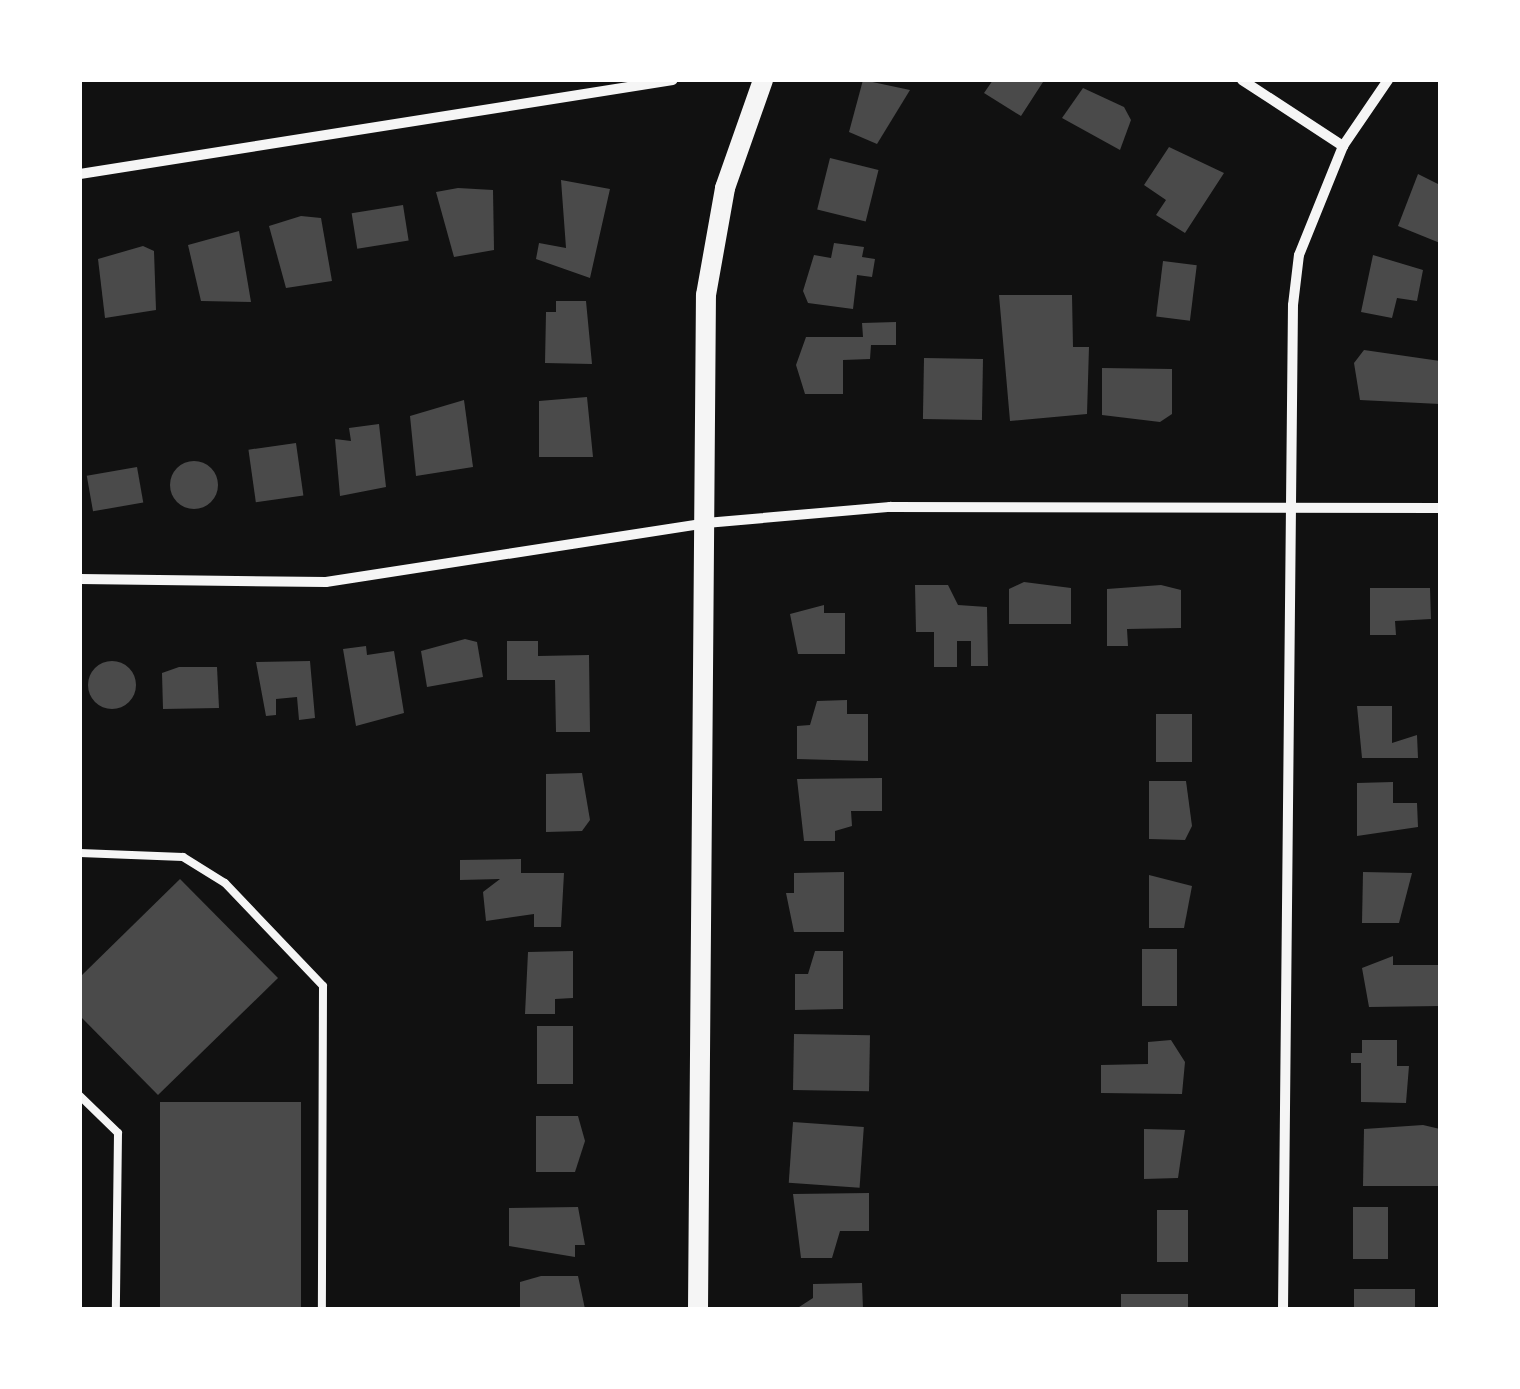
<!DOCTYPE html>
<html>
<head>
<meta charset="utf-8">
<style>
	body { margin:0 }
	#map { position:relative; width:1520px; height:1389px; overflow:hidden; background:#111; font-family:"Public Sans",sans-serif }
	div>[style] { position:absolute }
	[style*='--x'] { left:calc(var(--x)*1px); top:calc(var(--y)*1px); width:calc(var(--w)*1px); rotate:calc(var(--a)*1deg) }
	.building>* { inset:0; background:#4a4a4a; transform-origin:0 0 }
	.round { border-radius:50% }
	.service>* { height:8px; margin:-4px; padding:0 4px; transform-origin:4px; border-radius:4px; background:#f5f5f5 }
	.minor>* { height:10px; margin:-5px; padding:0 5px; transform-origin:5px; border-radius:5px; background:#f5f5f5 }
	.secondary>* { height:20px; margin:-10px; padding:0 10px; transform-origin:10px; border-radius:10px; background:#f5f5f5 }
	span { translate:-50% -50%; white-space:nowrap; text-align:center; line-height:1.15; -webkit-text-stroke:10px #fff; paint-order:stroke }
	.frame { position:absolute; inset:0; border:82px solid #fff; pointer-events:none }
</style>
</head>
<body>
<div id="map">
	<div class="building">
		<i style="clip-path:polygon(863px 80px,910px 90px,877px 144px,849px 132px)"></i>
		<i style="clip-path:polygon(993px 80px,1055px 80px,1043px 82px,1021px 116px,984px 93px)"></i>
		<i style="clip-path:polygon(1083px 88px,1124px 107px,1131px 120px,1120px 150px,1062px 118px)"></i>
		<i style="clip-path:polygon(1169px 147px,1224px 173px,1185px 233px,1156px 215px,1166px 200px,1144px 185px)"></i>
		<i style="left:830px;top:158px;width:50px;height:53px;rotate:14deg"></i>
		<i style="clip-path:polygon(1418px 174px,1440px 185px,1440px 243px,1398px 226px)"></i>
		<i style="clip-path:polygon(561px 180px,610px 189px,590px 278px,536px 259px,539px 243px,566px 248px)"></i>
		<i style="clip-path:polygon(458px 188px,493px 190px,494px 250px,454px 257px,436px 192px)"></i>
		<i style="left:403px;top:205px;width:36px;height:52px;rotate:81deg"></i>
		<i style="clip-path:polygon(301px 216px,321px 218px,332px 281px,286px 288px,269px 226px)"></i>
		<i style="clip-path:polygon(239px 231px,251px 302px,201px 301px,188px 245px)"></i>
		<i style="clip-path:polygon(834px 243px,864px 247px,862px 257px,875px 259px,872px 277px,857px 275px,853px 309px,808px 303px,803px 291px,814px 255px,831px 258px)"></i>
		<i style="clip-path:polygon(143px 246px,154px 251px,156px 310px,105px 318px,98px 259px)"></i>
		<i style="clip-path:polygon(1373px 255px,1423px 270px,1417px 301px,1397px 298px,1392px 318px,1361px 312px)"></i>
		<i style="left:1163px;top:261px;width:34px;height:56px;rotate:7deg"></i>
		<i style="clip-path:polygon(999px 295px,1072px 295px,1073px 347px,1089px 347px,1087px 414px,1010px 421px)"></i>
		<i style="clip-path:polygon(556px 301px,586px 301px,592px 364px,545px 363px,546px 312px,556px 312px)"></i>
		<i style="clip-path:polygon(896px 322px,896px 345px,871px 345px,870px 359px,843px 360px,843px 394px,805px 394px,796px 365px,806px 337px,863px 337px,862px 323px)"></i>
		<i style="clip-path:polygon(1364px 350px,1440px 361px,1440px 404px,1360px 400px,1354px 363px)"></i>
		<i style="left:924px;top:358px;width:59px;height:61px;rotate:1deg"></i>
		<i style="clip-path:polygon(1102px 368px,1172px 369px,1172px 414px,1160px 422px,1102px 415px)"></i>
		<i style="clip-path:polygon(587px 397px,593px 457px,539px 457px,539px 401px)"></i>
		<i style="clip-path:polygon(464px 400px,473px 467px,416px 476px,410px 416px)"></i>
		<i style="clip-path:polygon(379px 424px,386px 487px,340px 496px,335px 439px,351px 441px,349px 428px)"></i>
		<i style="left:296px;top:443px;width:53px;height:48px;rotate:82deg"></i>
		<i class="round" style="left:170px;top:461px;width:48px;height:48px"></i>
		<i style="left:137px;top:467px;width:36px;height:51px;rotate:80deg"></i>
		<i style="clip-path:polygon(1024px 582px,1071px 588px,1071px 624px,1009px 624px,1009px 589px)"></i>
		<i style="clip-path:polygon(915px 585px,948px 585px,958px 605px,987px 607px,988px 666px,971px 666px,971px 641px,957px 641px,957px 667px,934px 667px,934px 632px,916px 632px)"></i>
		<i style="clip-path:polygon(1161px 585px,1181px 590px,1181px 628px,1127px 629px,1128px 646px,1107px 646px,1107px 589px)"></i>
		<i style="clip-path:polygon(1370px 588px,1430px 588px,1431px 619px,1395px 621px,1396px 635px,1370px 635px)"></i>
		<i style="clip-path:polygon(824px 605px,824px 613px,845px 613px,845px 654px,798px 654px,790px 614px)"></i>
		<i style="clip-path:polygon(465px 639px,477px 642px,483px 677px,427px 687px,421px 651px)"></i>
		<i style="clip-path:polygon(507px 641px,538px 641px,538px 656px,589px 655px,590px 732px,556px 732px,555px 680px,507px 680px)"></i>
		<i style="clip-path:polygon(366px 646px,367px 655px,394px 651px,404px 713px,356px 726px,343px 649px)"></i>
		<i style="clip-path:polygon(310px 661px,315px 718px,299px 720px,297px 697px,276px 699px,276px 715px,266px 716px,256px 662px)"></i>
		<i class="round" style="left:88px;top:661px;width:48px;height:48px"></i>
		<i style="clip-path:polygon(179px 667px,217px 667px,219px 708px,163px 709px,162px 673px)"></i>
		<i style="clip-path:polygon(847px 700px,847px 714px,868px 714px,868px 761px,797px 759px,797px 726px,810px 725px,817px 701px)"></i>
		<i style="clip-path:polygon(1357px 706px,1392px 706px,1392px 743px,1417px 735px,1418px 758px,1362px 758px)"></i>
		<i style="left:1156px;top:714px;width:36px;height:48px"></i>
		<i style="clip-path:polygon(582px 773px,590px 820px,582px 831px,546px 832px,546px 774px)"></i>
		<i style="clip-path:polygon(882px 778px,882px 811px,851px 811px,852px 826px,835px 831px,835px 841px,804px 841px,797px 779px)"></i>
		<i style="clip-path:polygon(1149px 781px,1186px 781px,1192px 826px,1185px 840px,1149px 839px)"></i>
		<i style="clip-path:polygon(1393px 782px,1393px 803px,1417px 803px,1418px 827px,1357px 836px,1357px 783px)"></i>
		<i style="clip-path:polygon(521px 859px,521px 873px,564px 873px,561px 927px,534px 927px,534px 914px,486px 921px,483px 892px,500px 879px,460px 880px,460px 860px)"></i>
		<i style="clip-path:polygon(844px 872px,844px 932px,794px 932px,786px 893px,794px 893px,794px 873px)"></i>
		<i style="clip-path:polygon(1363px 872px,1412px 873px,1399px 923px,1362px 923px)"></i>
		<i style="clip-path:polygon(1149px 875px,1192px 886px,1184px 928px,1149px 928px)"></i>
		<i style="clip-path:polygon(180px 879px,278px 978px,158px 1095px,80px 1016px,80px 977px)"></i>
		<i style="left:1142px;top:949px;width:35px;height:57px"></i>
		<i style="clip-path:polygon(573px 951px,573px 998px,555px 999px,555px 1014px,525px 1014px,528px 952px)"></i>
		<i style="clip-path:polygon(815px 951px,843px 951px,843px 1009px,795px 1010px,795px 974px,808px 974px)"></i>
		<i style="clip-path:polygon(1393px 956px,1393px 965px,1440px 965px,1440px 1006px,1369px 1007px,1362px 968px)"></i>
		<i style="left:537px;top:1026px;width:36px;height:58px"></i>
		<i style="left:794px;top:1034px;width:76px;height:56px;rotate:1deg"></i>
		<i style="clip-path:polygon(1171px 1040px,1185px 1062px,1182px 1094px,1101px 1093px,1101px 1065px,1148px 1064px,1148px 1042px)"></i>
		<i style="clip-path:polygon(1362px 1040px,1397px 1040px,1397px 1066px,1409px 1066px,1406px 1103px,1361px 1102px,1361px 1063px,1351px 1063px,1351px 1053px,1362px 1053px)"></i>
		<i style="left:160px;top:1102px;width:141px;height:207px"></i>
		<i style="clip-path:polygon(536px 1116px,578px 1116px,585px 1141px,575px 1172px,536px 1172px)"></i>
		<i style="left:793px;top:1122px;width:71px;height:61px;rotate:4deg"></i>
		<i style="clip-path:polygon(1423px 1125px,1440px 1129px,1440px 1186px,1363px 1186px,1364px 1129px)"></i>
		<i style="clip-path:polygon(1144px 1129px,1185px 1130px,1178px 1178px,1144px 1179px)"></i>
		<i style="clip-path:polygon(869px 1193px,869px 1231px,840px 1231px,832px 1258px,801px 1258px,793px 1194px)"></i>
		<i style="clip-path:polygon(578px 1207px,585px 1245px,575px 1245px,575px 1257px,509px 1246px,509px 1208px)"></i>
		<i style="left:1353px;top:1207px;width:35px;height:52px"></i>
		<i style="left:1188px;top:1210px;width:52px;height:31px;rotate:90deg"></i>
		<i style="clip-path:polygon(541px 1276px,578px 1276px,585px 1309px,520px 1309px,520px 1282px)"></i>
		<i style="clip-path:polygon(862px 1283px,863px 1309px,796px 1309px,813px 1298px,813px 1284px)"></i>
		<i style="left:1354px;top:1289px;width:61px;height:20px"></i>
		<i style="left:1188px;top:1294px;width:15px;height:67px;rotate:90deg"></i>
	</div>
	<div class="service">
		<i style="--x:80;--y:853;--w:103;--a:2.2"></i>
		<i style="--x:183;--y:857;--w:49;--a:31.8"></i>
		<i style="--x:225;--y:883;--w:142;--a:46.4"></i>
		<i style="--x:323;--y:986;--w:323;--a:90.2"></i>
		<i style="--x:80;--y:1096;--w:53;--a:44.2"></i>
		<i style="--x:118;--y:1133;--w:176;--a:90.7"></i>
	</div>
	<div class="minor">
		<i style="--x:1242;--y:80;--w:121;--a:33.2"></i>
		<i style="--x:80;--y:174;--w:600;--a:-9.01"></i>
		<i style="--x:80;--y:579;--w:246;--a:0.7"></i>
		<i style="--x:326;--y:582;--w:385;--a:-8.8"></i>
		<i style="--x:706;--y:523;--w:185;--a:-5"></i>
		<i style="--x:890;--y:507;--w:550;--a:0.1"></i>
		<i style="--x:1283;--y:1309;--w:1004;--a:-89.43"></i>
		<i style="--x:1293;--y:305;--w:50;--a:-83.2"></i>
		<i style="--x:1299;--y:255;--w:118;--a:-68"></i>
		<i style="--x:1343;--y:146;--w:80;--a:-55.7"></i>
	</div>
	<div class="secondary">
		<i style="--x:698;--y:1309;--w:1014;--a:-89.55"></i>
		<i style="--x:706;--y:295;--w:109;--a:-79.9"></i>
		<i style="--x:725;--y:188;--w:114;--a:-70.6"></i>
	</div>
	<div class="frame"></div>
</div>
</body>
</html>
